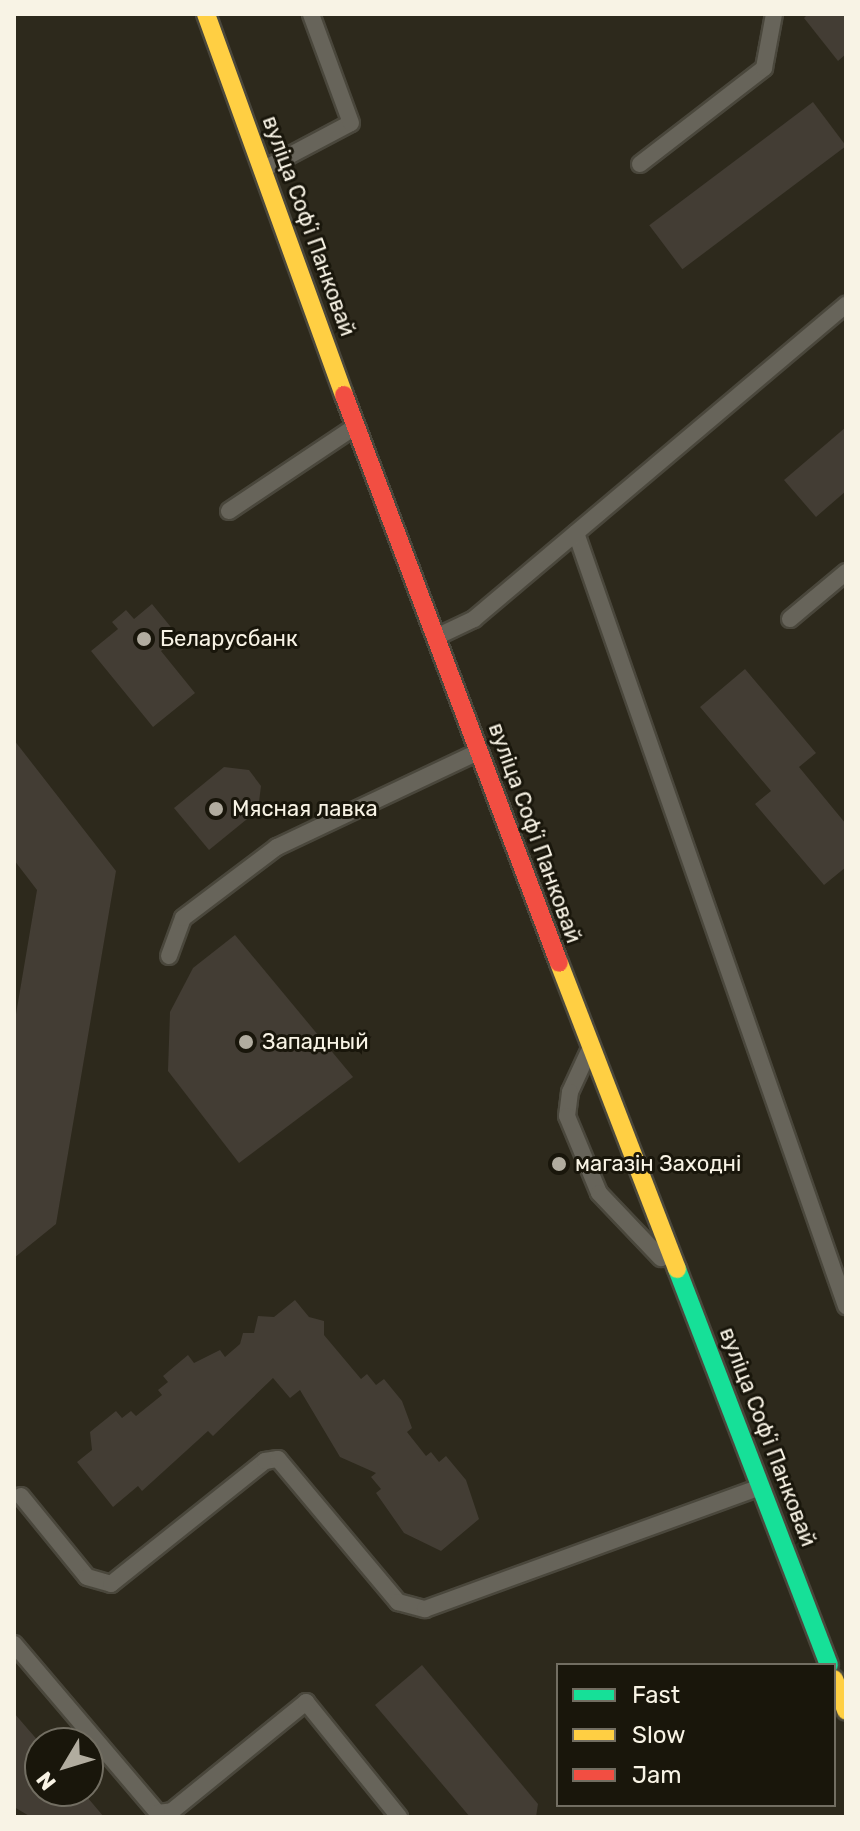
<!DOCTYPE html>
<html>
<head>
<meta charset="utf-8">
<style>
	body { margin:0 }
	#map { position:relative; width:860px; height:1831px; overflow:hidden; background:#2d291c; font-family:Rubik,sans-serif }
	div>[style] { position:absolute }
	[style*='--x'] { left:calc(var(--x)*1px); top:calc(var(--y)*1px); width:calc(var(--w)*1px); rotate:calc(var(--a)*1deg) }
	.building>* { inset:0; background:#433d34; transform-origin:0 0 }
	.roads { filter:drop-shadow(2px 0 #4a473c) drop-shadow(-2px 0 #4a473c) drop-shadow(0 2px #4a473c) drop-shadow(0 -2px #4a473c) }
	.lane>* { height:16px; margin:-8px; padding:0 8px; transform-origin:8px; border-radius:8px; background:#67645a }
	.fast>* { height:18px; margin:-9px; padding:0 9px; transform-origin:9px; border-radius:9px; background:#16e098 }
	.slow>* { height:18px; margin:-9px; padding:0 9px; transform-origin:9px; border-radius:9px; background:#ffcf43 }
	.jam>* { height:18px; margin:-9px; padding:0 9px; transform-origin:9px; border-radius:9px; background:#f24e42 }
	.dots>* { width:22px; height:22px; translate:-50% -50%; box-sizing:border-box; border:4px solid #19160b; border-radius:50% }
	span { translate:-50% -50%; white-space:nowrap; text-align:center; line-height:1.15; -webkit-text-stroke:6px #19160b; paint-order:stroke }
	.street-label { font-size:22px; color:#f8f3e5 }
	.poi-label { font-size:22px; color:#f8f3e5 }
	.left { translate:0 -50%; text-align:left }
	.frame { position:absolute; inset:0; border:16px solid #f8f3e5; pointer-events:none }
	.legend { position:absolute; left:556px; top:1663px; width:280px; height:144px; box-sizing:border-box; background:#19160b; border:2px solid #726e62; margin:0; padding:10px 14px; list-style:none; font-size:24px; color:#f8f3e5 }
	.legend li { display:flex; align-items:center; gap:16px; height:40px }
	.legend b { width:40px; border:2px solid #726e62 }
	.north { position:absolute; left:24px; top:1727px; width:80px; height:80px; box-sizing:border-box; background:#19160b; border:2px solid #726e62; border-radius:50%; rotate:232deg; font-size:22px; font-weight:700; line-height:32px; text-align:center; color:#f8f3e5 }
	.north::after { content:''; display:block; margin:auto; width:28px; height:36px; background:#b1ac9f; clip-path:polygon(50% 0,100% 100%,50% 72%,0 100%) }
</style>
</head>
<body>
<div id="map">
	<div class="building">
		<i style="clip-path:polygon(808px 14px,846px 14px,846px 54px,838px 61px,804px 18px)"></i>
		<i style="left:813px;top:102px;width:55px;height:205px;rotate:53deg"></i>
		<i style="clip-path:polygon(846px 427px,846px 491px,816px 517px,784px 480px)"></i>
		<i style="clip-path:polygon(152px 604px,179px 637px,161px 651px,195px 693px,153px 727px,91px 651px,118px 629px,112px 622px,126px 610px,134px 619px)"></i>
		<i style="clip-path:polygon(745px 669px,816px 753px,799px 767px,846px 824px,846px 867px,824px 885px,755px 804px,771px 791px,700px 707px)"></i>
		<i style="clip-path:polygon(14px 740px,116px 871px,56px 1224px,14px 1258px,14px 1026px,37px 890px,14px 860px)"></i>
		<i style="clip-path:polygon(224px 767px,249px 770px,261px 786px,258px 810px,209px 850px,174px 808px)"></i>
		<i style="clip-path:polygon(235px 935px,353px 1077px,239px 1163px,168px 1071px,170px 1012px,193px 968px)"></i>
		<i style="clip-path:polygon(295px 1300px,309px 1317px,324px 1321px,324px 1335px,361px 1379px,367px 1374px,376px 1385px,384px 1379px,402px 1401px,412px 1428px,407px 1432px,426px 1456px,431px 1452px,439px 1462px,446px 1456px,466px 1480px,479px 1519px,441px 1551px,404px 1533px,376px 1493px,381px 1489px,371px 1477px,376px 1473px,340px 1457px,300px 1390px,290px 1398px,273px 1378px,213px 1436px,208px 1431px,142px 1491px,138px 1486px,113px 1507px,77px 1462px,92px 1450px,90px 1432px,116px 1411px,122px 1418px,131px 1411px,136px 1416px,162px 1395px,158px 1390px,168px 1382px,163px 1376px,188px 1355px,194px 1363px,220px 1350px,225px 1357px,240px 1344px,243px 1333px,254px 1333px,258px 1316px,274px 1317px)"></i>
		<i style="clip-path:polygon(422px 1665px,538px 1804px,536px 1817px,470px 1817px,375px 1705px)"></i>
		<i style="clip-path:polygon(14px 1713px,40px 1743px,40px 1791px,82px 1791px,104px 1817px,31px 1817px,14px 1807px)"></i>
	</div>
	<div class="roads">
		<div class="lane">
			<i style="--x:640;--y:164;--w:157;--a:-37.7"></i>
			<i style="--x:764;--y:68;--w:55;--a:-79.5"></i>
			<i style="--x:264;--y:169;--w:98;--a:-27.9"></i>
			<i style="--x:351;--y:123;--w:116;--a:-110.2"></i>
			<i style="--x:229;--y:511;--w:153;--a:-33.8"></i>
			<i style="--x:576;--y:533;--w:819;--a:70.75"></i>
			<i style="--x:790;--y:619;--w:73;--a:-40"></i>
			<i style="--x:436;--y:637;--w:42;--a:-25.3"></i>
			<i style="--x:474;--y:619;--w:487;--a:-40.2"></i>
			<i style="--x:169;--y:956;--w:40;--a:-69.8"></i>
			<i style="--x:183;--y:918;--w:118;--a:-37.1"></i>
			<i style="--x:277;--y:847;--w:220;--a:-25.3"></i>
			<i style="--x:588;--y:1053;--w:43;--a:114.8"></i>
			<i style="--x:570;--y:1092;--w:24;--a:97"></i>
			<i style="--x:567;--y:1116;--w:83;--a:67.4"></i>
			<i style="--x:599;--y:1193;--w:90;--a:46.4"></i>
			<i style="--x:21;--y:1496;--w:104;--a:50.8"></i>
			<i style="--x:87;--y:1577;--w:25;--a:16"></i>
			<i style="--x:111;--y:1584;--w:197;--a:-38.6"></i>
			<i style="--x:265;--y:1461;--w:13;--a:-9"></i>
			<i style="--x:278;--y:1459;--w:187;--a:50"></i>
			<i style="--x:398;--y:1602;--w:28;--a:15"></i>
			<i style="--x:425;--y:1609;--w:357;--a:-20"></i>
			<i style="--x:14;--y:1644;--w:222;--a:49.6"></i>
			<i style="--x:158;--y:1813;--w:14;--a:-8"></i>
			<i style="--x:172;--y:1811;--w:173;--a:-39.1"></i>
			<i style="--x:306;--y:1702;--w:148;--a:51"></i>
		</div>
		<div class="fast">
			<i style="--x:677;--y:1269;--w:424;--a:69"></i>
		</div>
		<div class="slow">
			<i style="--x:206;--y:14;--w:405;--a:70.1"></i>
			<i style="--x:559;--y:963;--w:328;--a:68.9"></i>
			<i style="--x:834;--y:1679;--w:34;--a:69"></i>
		</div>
		<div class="jam">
			<i style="--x:344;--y:395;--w:607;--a:69.27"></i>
		</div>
	</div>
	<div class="dots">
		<i style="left:144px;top:639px;background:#b1ac9f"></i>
		<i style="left:216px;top:809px;background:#b1ac9f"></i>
		<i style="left:246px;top:1042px;background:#b1ac9f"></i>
		<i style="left:559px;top:1164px;background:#b1ac9f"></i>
	</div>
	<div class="street-label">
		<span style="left:309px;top:226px;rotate:70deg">вуліца Софʼі Панковай</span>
		<span style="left:535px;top:833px;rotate:70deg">вуліца Софʼі Панковай</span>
		<span style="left:768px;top:1437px;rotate:69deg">вуліца Софʼі Панковай</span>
	</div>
	<div class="poi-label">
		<span class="left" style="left:160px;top:639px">Беларусбанк</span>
		<span class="left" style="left:232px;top:809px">Мясная лавка</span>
		<span class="left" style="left:262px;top:1042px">Западный</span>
		<span class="left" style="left:575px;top:1164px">магазін Заходні</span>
	</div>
	<div class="frame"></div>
	<ul class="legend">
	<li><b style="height:10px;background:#16e098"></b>Fast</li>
	<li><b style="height:10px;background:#ffcf43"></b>Slow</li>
	<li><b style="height:10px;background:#f24e42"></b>Jam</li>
	</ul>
	<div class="north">N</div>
</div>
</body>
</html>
